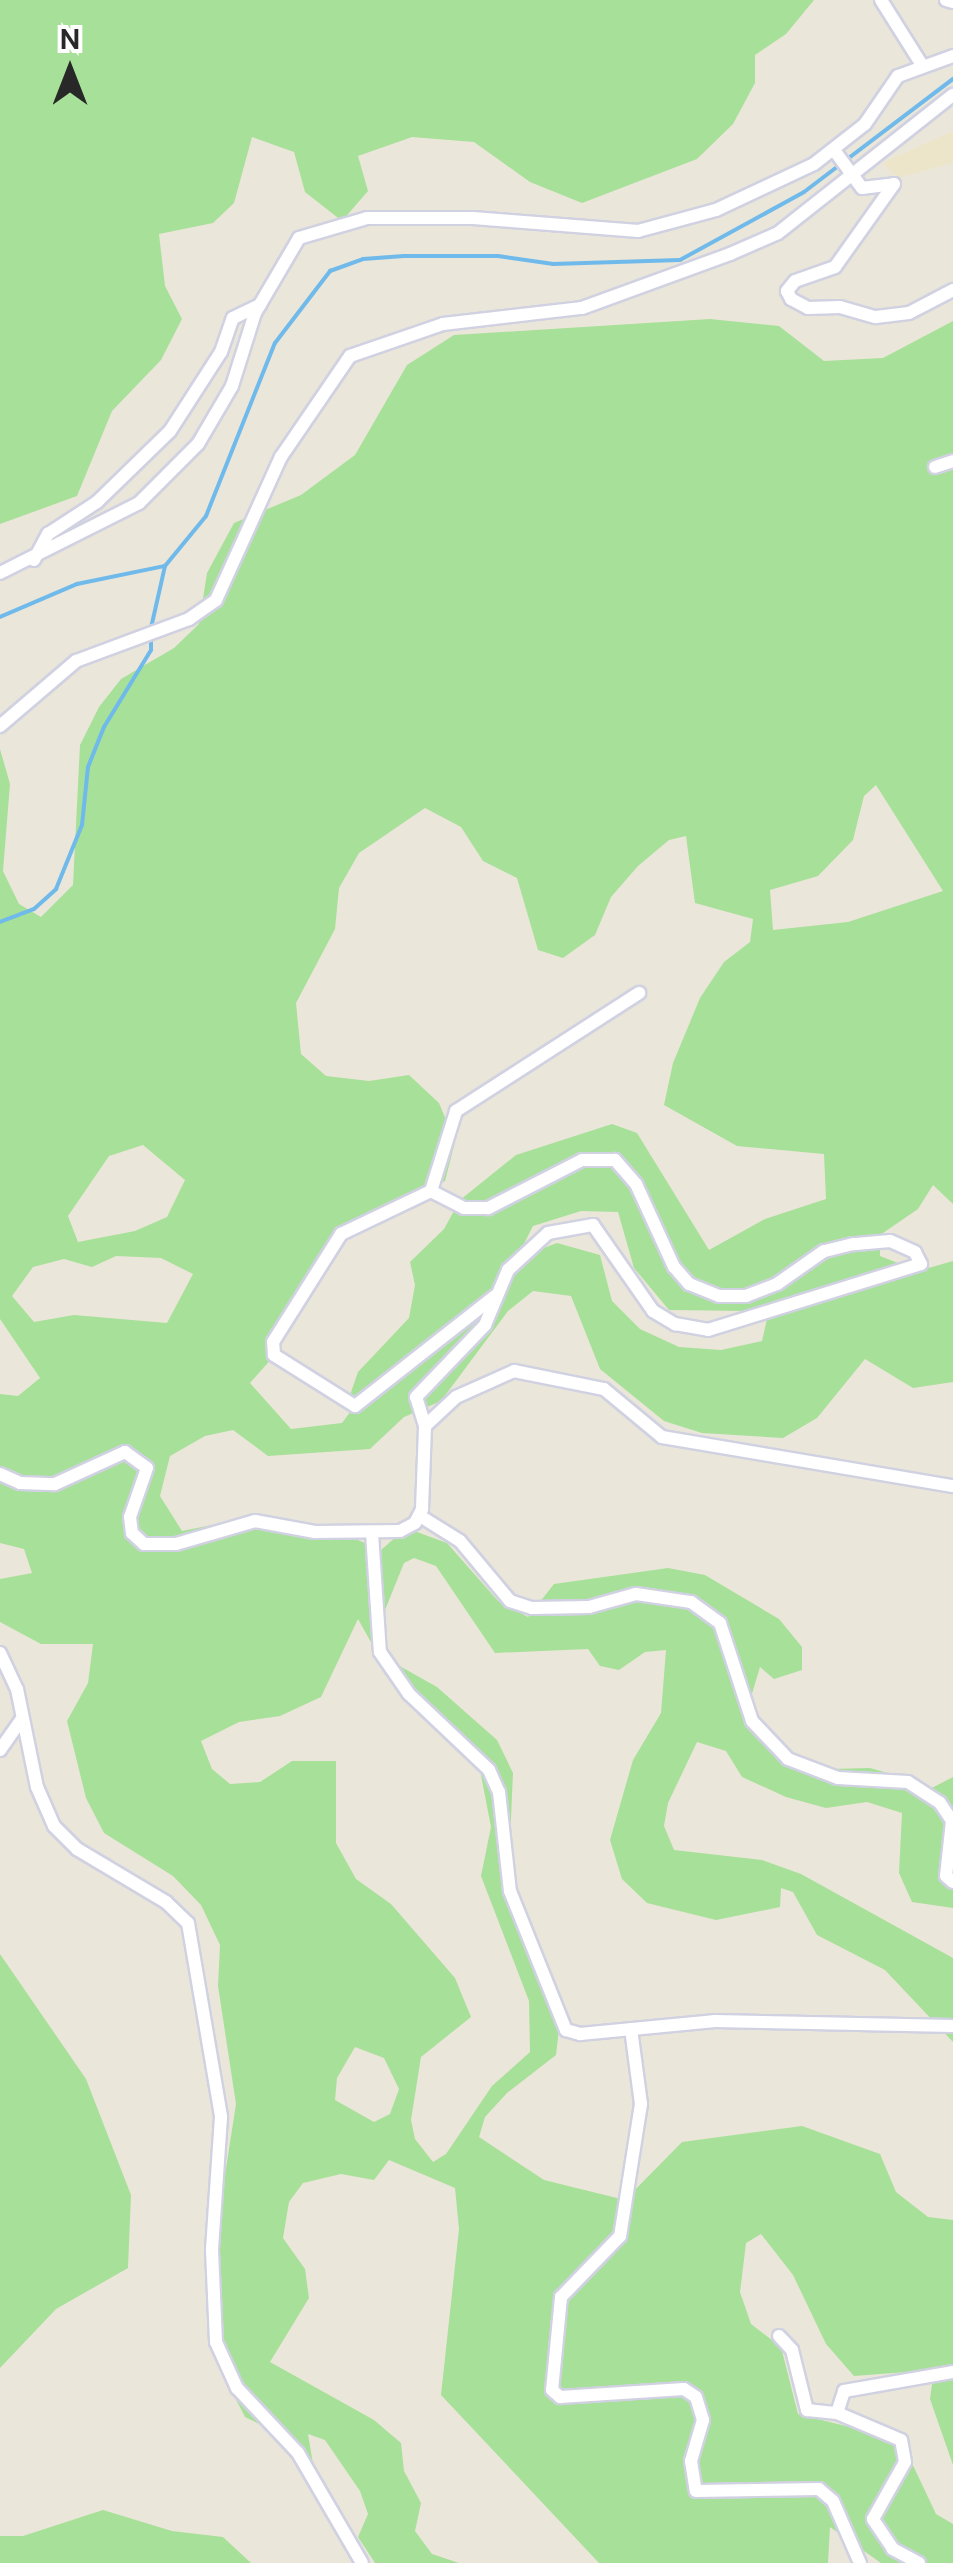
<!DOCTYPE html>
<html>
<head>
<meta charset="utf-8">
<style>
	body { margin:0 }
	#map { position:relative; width:953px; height:2563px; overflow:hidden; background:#ebe6da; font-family:"DM Sans",sans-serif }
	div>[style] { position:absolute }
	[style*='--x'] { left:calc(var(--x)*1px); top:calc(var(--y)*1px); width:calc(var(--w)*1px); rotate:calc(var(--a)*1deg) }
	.education>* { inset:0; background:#ece5ca }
	.green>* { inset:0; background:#a7e098 }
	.stream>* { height:4px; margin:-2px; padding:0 2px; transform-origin:2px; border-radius:2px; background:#6fbaeb }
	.roads { filter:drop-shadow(2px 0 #d0d1e1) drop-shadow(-2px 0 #d0d1e1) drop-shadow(0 2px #d0d1e1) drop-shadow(0 -2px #d0d1e1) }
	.minor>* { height:12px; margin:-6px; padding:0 6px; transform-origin:6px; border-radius:6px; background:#fff }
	span { translate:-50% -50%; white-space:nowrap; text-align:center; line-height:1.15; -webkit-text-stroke:9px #fff; paint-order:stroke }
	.north { position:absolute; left:20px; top:20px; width:100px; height:100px; -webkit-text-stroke:8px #fff; paint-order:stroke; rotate:0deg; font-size:28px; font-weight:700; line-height:40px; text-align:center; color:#282828 }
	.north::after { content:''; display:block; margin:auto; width:35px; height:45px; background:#282828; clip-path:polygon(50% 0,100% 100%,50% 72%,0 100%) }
</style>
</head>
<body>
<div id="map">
	<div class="education">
		<i style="clip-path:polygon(953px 131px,953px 163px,898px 178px,882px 163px)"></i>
	</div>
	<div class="green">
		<i style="clip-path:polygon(0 0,814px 0,786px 34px,755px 55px,755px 83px,733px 124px,697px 159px,582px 203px,530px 182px,474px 142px,412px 137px,358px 156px,368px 191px,342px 221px,305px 192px,294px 152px,252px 137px,234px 203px,213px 223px,159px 234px,165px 286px,182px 319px,161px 360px,112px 411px,77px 496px,0 524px)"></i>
		<i style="clip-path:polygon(evenodd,710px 319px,779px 326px,824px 361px,883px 358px,953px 321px,953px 1204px,933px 1185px,918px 1209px,880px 1235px,880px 1256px,918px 1271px,953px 1261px,953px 1382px,913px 1388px,865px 1359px,817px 1418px,783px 1438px,702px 1433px,664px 1421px,600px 1369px,571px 1296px,533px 1291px,508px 1311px,441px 1401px,404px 1417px,370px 1449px,268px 1456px,233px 1430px,205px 1436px,170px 1456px,160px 1496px,182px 1531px,262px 1515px,344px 1534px,381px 1550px,406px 1528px,447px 1543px,498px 1601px,528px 1617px,554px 1584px,668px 1568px,705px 1575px,779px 1619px,802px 1647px,802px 1670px,774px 1679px,760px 1667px,751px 1697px,772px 1749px,831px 1769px,870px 1768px,909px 1779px,924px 1792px,953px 1777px,953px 1908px,912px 1902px,899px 1873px,902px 1813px,867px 1802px,826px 1808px,786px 1797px,742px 1777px,726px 1751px,697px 1742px,668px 1803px,664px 1826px,674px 1850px,762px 1860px,801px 1874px,953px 1958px,953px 2042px,885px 1970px,817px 1935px,793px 1892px,781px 1888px,780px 1907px,716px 1920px,647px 1903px,622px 1879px,610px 1840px,633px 1760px,661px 1713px,666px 1650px,645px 1652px,619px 1670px,600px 1666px,588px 1649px,495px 1653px,436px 1566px,414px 1558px,404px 1563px,383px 1615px,379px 1632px,396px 1664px,437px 1687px,497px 1740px,513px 1773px,508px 1886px,559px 2029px,556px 2055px,507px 2093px,485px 2117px,479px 2137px,544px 2180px,625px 2200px,682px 2142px,802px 2126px,880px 2154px,896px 2192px,928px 2217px,953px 2220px,953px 2465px,930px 2399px,934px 2370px,854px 2376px,826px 2344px,793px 2275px,761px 2234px,746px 2243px,740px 2292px,751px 2324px,781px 2347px,798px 2414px,901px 2440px,936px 2514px,953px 2524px,953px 2563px,881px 2563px,830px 2527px,828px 2563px,599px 2563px,441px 2395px,459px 2229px,455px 2188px,389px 2160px,374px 2180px,341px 2174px,303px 2183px,289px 2202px,283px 2238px,305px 2269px,309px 2298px,270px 2362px,374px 2420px,401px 2443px,404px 2471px,421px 2503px,415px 2531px,432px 2554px,459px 2563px,375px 2563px,358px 2537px,368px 2514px,360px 2491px,325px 2440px,308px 2434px,315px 2476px,288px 2438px,245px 2417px,226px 2380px,211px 2265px,236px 2104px,218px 1986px,220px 1945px,201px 1905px,173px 1876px,104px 1833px,86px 1798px,67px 1721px,88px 1683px,93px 1644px,41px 1644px,0 1622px,0 1579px,32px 1573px,24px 1549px,0 1543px,0 1394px,18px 1396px,40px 1378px,0 1319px,0 749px,10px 784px,3px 871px,19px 904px,41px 917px,73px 885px,80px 745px,99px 707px,121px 679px,174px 648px,199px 624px,207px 573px,234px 523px,301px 495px,355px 455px,407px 365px,454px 335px,710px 319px,876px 785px,943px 891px,848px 922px,773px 930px,770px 890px,818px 876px,853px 840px,864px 796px,876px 785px,710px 319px,425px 808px,461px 827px,483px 861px,517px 878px,538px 950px,563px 958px,595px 935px,611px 897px,638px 866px,669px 840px,686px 836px,695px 903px,753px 919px,750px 942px,724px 962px,700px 998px,673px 1063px,664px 1105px,737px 1146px,824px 1154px,826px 1199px,765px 1219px,709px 1250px,637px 1133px,612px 1124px,516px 1155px,460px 1200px,444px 1229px,410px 1262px,415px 1285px,409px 1318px,358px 1372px,350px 1395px,359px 1400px,342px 1423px,291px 1429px,250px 1383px,273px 1357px,335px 1232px,445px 1181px,455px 1142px,439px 1103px,409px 1075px,369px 1081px,326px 1076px,301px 1054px,296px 1003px,335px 929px,339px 888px,359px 853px,425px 808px,710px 319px,143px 1145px,185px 1180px,167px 1217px,135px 1231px,78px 1242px,68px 1216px,109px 1156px,143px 1145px,710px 319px,581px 1211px,618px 1212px,634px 1268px,669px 1310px,748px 1311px,767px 1319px,762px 1341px,721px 1350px,679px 1347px,640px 1329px,612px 1301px,600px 1255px,557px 1243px,517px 1258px,533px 1226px,581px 1211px,710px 319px,116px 1256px,161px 1258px,193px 1274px,167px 1323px,74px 1315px,34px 1322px,12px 1296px,33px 1267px,64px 1259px,92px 1267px,116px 1256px,710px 319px,358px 1619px,386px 1669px,476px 1749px,491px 1827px,481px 1876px,529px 2001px,530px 2052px,492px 2086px,446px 2154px,433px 2162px,415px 2139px,411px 2120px,421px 2057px,471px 2017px,455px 1978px,391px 1904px,356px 1879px,336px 1843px,336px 1761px,292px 1761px,260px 1782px,230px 1784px,212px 1769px,201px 1741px,239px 1722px,280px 1716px,321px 1697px,358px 1619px,710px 319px,355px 2047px,384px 2058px,399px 2089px,390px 2114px,374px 2122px,335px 2100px,337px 2078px,355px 2047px)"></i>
		<i style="clip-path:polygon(0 1954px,86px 2079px,131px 2195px,128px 2268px,56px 2309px,0 2368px)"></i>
		<i style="clip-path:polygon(103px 2510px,172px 2531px,223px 2537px,251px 2563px,0 2563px,0 2536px,23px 2536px)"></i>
	</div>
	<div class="stream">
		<i style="--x:0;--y:617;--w:84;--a:-23.2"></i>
		<i style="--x:77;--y:584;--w:90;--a:-11.6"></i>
		<i style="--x:151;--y:628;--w:64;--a:-77.3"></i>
		<i style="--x:165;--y:566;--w:65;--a:-50.6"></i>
		<i style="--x:206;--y:516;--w:186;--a:-68.3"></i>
		<i style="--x:275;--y:343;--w:91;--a:-52.6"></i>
		<i style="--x:330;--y:271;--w:35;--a:-20"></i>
		<i style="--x:363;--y:259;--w:41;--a:-4.2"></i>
		<i style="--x:404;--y:256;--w:94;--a:0"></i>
		<i style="--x:498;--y:256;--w:56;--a:8.3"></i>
		<i style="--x:553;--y:264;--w:127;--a:-1.8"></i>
		<i style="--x:680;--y:260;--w:141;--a:-28.7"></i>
		<i style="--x:804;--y:192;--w:187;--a:-37.2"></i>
		<i style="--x:0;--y:922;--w:36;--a:-21"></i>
		<i style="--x:34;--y:909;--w:30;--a:-42"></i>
		<i style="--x:56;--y:889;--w:69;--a:-67.9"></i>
		<i style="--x:82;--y:825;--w:58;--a:-84.1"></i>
		<i style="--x:88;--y:767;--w:43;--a:-68.2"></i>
		<i style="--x:104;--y:727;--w:90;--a:-58.6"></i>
		<i style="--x:151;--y:650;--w:12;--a:-90"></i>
	</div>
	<div class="roads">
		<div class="minor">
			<i style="--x:881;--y:0;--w:77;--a:57.8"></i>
			<i style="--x:946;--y:0;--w:7;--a:16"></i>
			<i style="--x:834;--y:150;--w:47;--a:53.6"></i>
			<i style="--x:862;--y:188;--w:32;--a:-7"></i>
			<i style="--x:894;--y:184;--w:102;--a:125.4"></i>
			<i style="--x:835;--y:267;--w:42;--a:160.7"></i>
			<i style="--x:795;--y:281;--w:13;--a:129"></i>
			<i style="--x:787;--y:291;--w:9;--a:63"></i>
			<i style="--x:791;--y:299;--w:19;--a:28"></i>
			<i style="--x:808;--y:308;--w:32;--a:-2"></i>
			<i style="--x:840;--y:307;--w:37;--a:16"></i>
			<i style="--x:876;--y:317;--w:33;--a:-7"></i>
			<i style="--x:909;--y:313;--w:50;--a:-27.6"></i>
			<i style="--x:935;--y:467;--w:19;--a:-18"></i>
			<i style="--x:34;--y:560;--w:30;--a:-62"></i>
			<i style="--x:48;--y:534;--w:59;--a:-33.1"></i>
			<i style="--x:97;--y:502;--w:102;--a:-44.2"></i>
			<i style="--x:170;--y:431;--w:94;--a:-57.2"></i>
			<i style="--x:221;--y:352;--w:36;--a:-71"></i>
			<i style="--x:233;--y:318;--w:30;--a:-26"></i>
			<i style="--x:0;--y:573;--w:156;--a:-26.7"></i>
			<i style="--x:139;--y:503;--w:83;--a:-45"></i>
			<i style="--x:198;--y:444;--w:67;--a:-59.6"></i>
			<i style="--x:232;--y:386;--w:77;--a:-72.5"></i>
			<i style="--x:255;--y:313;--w:87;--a:-59.6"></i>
			<i style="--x:299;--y:238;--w:71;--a:-16.4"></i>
			<i style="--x:367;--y:218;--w:106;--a:0"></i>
			<i style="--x:473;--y:218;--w:166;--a:4.5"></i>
			<i style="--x:638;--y:231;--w:81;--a:-15.1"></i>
			<i style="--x:716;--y:210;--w:108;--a:-25.1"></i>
			<i style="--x:814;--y:164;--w:65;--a:-38.1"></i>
			<i style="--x:865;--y:124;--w:58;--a:-55.5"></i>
			<i style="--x:898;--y:76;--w:59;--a:-20"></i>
			<i style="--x:0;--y:726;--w:100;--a:-40.5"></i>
			<i style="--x:76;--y:661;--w:121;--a:-20.4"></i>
			<i style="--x:189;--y:619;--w:33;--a:-35"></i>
			<i style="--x:216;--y:600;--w:157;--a:-65.6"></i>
			<i style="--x:281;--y:457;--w:122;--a:-55.7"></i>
			<i style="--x:350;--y:356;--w:98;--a:-19"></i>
			<i style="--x:443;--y:324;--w:140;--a:-6.6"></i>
			<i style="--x:582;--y:308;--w:158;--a:-20"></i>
			<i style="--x:730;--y:254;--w:52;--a:-23.6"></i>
			<i style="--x:778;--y:233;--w:223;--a:-38.3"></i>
			<i style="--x:495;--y:1296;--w:178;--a:141.8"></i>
			<i style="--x:355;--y:1406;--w:96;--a:-147.8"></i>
			<i style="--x:274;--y:1355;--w:13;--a:-94"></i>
			<i style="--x:273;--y:1342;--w:128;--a:-57.8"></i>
			<i style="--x:341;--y:1234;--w:100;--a:-25.5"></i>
			<i style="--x:431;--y:1191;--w:84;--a:-72.6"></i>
			<i style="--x:456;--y:1111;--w:218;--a:-32.8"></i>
			<i style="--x:425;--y:1426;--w:42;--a:-43.1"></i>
			<i style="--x:456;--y:1397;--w:64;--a:-24.1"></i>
			<i style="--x:514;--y:1371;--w:92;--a:11.3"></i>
			<i style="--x:604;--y:1389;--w:75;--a:39.6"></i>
			<i style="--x:662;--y:1437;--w:295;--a:9.6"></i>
			<i style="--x:0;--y:1474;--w:22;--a:24"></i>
			<i style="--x:20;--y:1483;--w:35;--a:2"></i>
			<i style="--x:55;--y:1484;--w:77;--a:-24.6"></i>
			<i style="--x:125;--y:1452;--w:27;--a:36"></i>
			<i style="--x:147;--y:1468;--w:52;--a:109.1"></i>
			<i style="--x:130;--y:1517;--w:16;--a:83"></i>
			<i style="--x:132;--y:1533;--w:16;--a:43"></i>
			<i style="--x:144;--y:1544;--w:32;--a:0"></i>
			<i style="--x:176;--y:1544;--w:82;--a:-16.2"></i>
			<i style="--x:255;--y:1521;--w:61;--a:10.4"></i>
			<i style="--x:315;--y:1532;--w:85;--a:-0.7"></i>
			<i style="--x:400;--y:1531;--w:17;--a:-28"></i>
			<i style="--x:415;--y:1523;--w:16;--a:-63"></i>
			<i style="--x:422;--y:1509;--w:83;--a:-87.9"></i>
			<i style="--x:425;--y:1426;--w:30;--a:-107"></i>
			<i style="--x:416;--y:1397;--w:100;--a:-46.2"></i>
			<i style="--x:485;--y:1325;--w:60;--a:-67.3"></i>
			<i style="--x:508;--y:1270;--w:54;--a:-42.8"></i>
			<i style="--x:548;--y:1233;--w:46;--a:-10.1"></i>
			<i style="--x:593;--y:1225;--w:105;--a:55.1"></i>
			<i style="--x:653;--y:1311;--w:26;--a:31"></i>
			<i style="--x:675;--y:1324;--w:34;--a:10"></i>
			<i style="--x:708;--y:1330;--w:223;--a:-17.2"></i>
			<i style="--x:921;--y:1264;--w:13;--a:-117"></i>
			<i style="--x:915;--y:1252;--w:27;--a:-156"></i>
			<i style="--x:890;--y:1241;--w:37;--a:175"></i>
			<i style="--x:853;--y:1244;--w:30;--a:166"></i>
			<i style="--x:824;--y:1251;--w:57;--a:144.9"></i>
			<i style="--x:777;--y:1284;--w:33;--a:159"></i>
			<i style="--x:746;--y:1296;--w:27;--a:180"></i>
			<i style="--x:719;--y:1296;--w:32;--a:-158"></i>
			<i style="--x:689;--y:1284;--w:23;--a:-131"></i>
			<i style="--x:674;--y:1267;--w:91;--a:-114.6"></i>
			<i style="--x:636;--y:1184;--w:32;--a:-131"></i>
			<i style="--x:615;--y:1160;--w:33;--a:180"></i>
			<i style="--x:582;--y:1160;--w:106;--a:152.9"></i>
			<i style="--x:488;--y:1208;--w:24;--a:180"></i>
			<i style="--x:464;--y:1208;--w:37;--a:-153"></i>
			<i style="--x:420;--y:1516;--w:47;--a:32"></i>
			<i style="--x:460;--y:1541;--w:78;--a:50.2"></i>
			<i style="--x:510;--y:1601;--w:23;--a:18"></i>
			<i style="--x:532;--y:1608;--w:57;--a:-1"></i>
			<i style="--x:589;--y:1607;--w:49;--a:-15.5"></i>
			<i style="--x:636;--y:1594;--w:56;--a:8.3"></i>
			<i style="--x:691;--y:1602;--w:36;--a:36"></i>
			<i style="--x:720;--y:1623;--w:103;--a:71.9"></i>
			<i style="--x:752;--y:1721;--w:52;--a:46.5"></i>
			<i style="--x:788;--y:1759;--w:53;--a:20.8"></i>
			<i style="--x:838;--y:1778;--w:70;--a:3.3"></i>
			<i style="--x:908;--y:1782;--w:38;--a:33"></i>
			<i style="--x:940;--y:1803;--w:22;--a:56"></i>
			<i style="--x:952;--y:1821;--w:55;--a:96.2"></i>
			<i style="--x:946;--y:1876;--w:9;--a:41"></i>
			<i style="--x:372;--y:1533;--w:119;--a:86.2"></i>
			<i style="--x:380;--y:1652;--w:51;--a:55.4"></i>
			<i style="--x:409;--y:1694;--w:110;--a:43.5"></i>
			<i style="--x:489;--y:1770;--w:24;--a:66"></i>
			<i style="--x:499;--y:1792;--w:100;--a:83.7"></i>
			<i style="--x:510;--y:1891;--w:150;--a:68.1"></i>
			<i style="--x:566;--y:2030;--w:15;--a:16"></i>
			<i style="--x:580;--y:2034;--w:136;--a:-5.5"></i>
			<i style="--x:715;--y:2021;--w:238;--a:1.2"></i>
			<i style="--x:0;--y:1653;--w:40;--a:65"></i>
			<i style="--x:17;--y:1689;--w:100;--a:78.5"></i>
			<i style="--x:37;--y:1787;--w:43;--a:66.4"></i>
			<i style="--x:54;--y:1826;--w:33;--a:45"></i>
			<i style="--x:77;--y:1849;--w:104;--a:30.8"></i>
			<i style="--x:166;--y:1902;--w:30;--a:44"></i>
			<i style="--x:188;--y:1923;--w:197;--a:80.3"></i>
			<i style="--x:221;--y:2117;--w:133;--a:93.9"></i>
			<i style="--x:212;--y:2250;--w:92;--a:87.5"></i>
			<i style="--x:216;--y:2342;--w:51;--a:65.5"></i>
			<i style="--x:237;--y:2388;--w:89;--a:46.8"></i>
			<i style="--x:298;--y:2453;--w:127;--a:59.8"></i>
			<i style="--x:0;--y:1750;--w:38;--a:-55"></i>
			<i style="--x:631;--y:2029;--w:76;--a:82.4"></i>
			<i style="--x:641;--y:2104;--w:134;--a:99"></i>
			<i style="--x:620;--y:2236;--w:85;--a:134"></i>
			<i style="--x:561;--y:2297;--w:93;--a:95.5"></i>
			<i style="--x:552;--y:2390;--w:11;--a:41"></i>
			<i style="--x:560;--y:2397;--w:124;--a:-3.7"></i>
			<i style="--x:684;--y:2389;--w:14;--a:34"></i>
			<i style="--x:696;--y:2397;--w:24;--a:73"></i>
			<i style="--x:703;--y:2420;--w:43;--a:106.3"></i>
			<i style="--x:691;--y:2461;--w:30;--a:81"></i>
			<i style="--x:696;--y:2491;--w:123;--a:-0.9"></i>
			<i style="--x:819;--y:2489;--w:18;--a:41"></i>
			<i style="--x:833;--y:2501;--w:68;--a:66.5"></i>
			<i style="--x:779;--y:2336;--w:19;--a:47"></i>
			<i style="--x:792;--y:2350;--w:62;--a:76"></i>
			<i style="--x:807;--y:2410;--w:30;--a:6"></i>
			<i style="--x:919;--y:2563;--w:30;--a:-152"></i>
			<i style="--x:893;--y:2549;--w:36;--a:-124"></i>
			<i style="--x:873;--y:2519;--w:65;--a:-60.7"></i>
			<i style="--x:905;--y:2462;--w:22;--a:-100"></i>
			<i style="--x:901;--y:2440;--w:69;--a:-157.1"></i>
			<i style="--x:837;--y:2413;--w:23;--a:-72"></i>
			<i style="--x:844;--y:2391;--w:111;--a:-9.9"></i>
		</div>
	</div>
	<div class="north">N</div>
</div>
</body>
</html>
